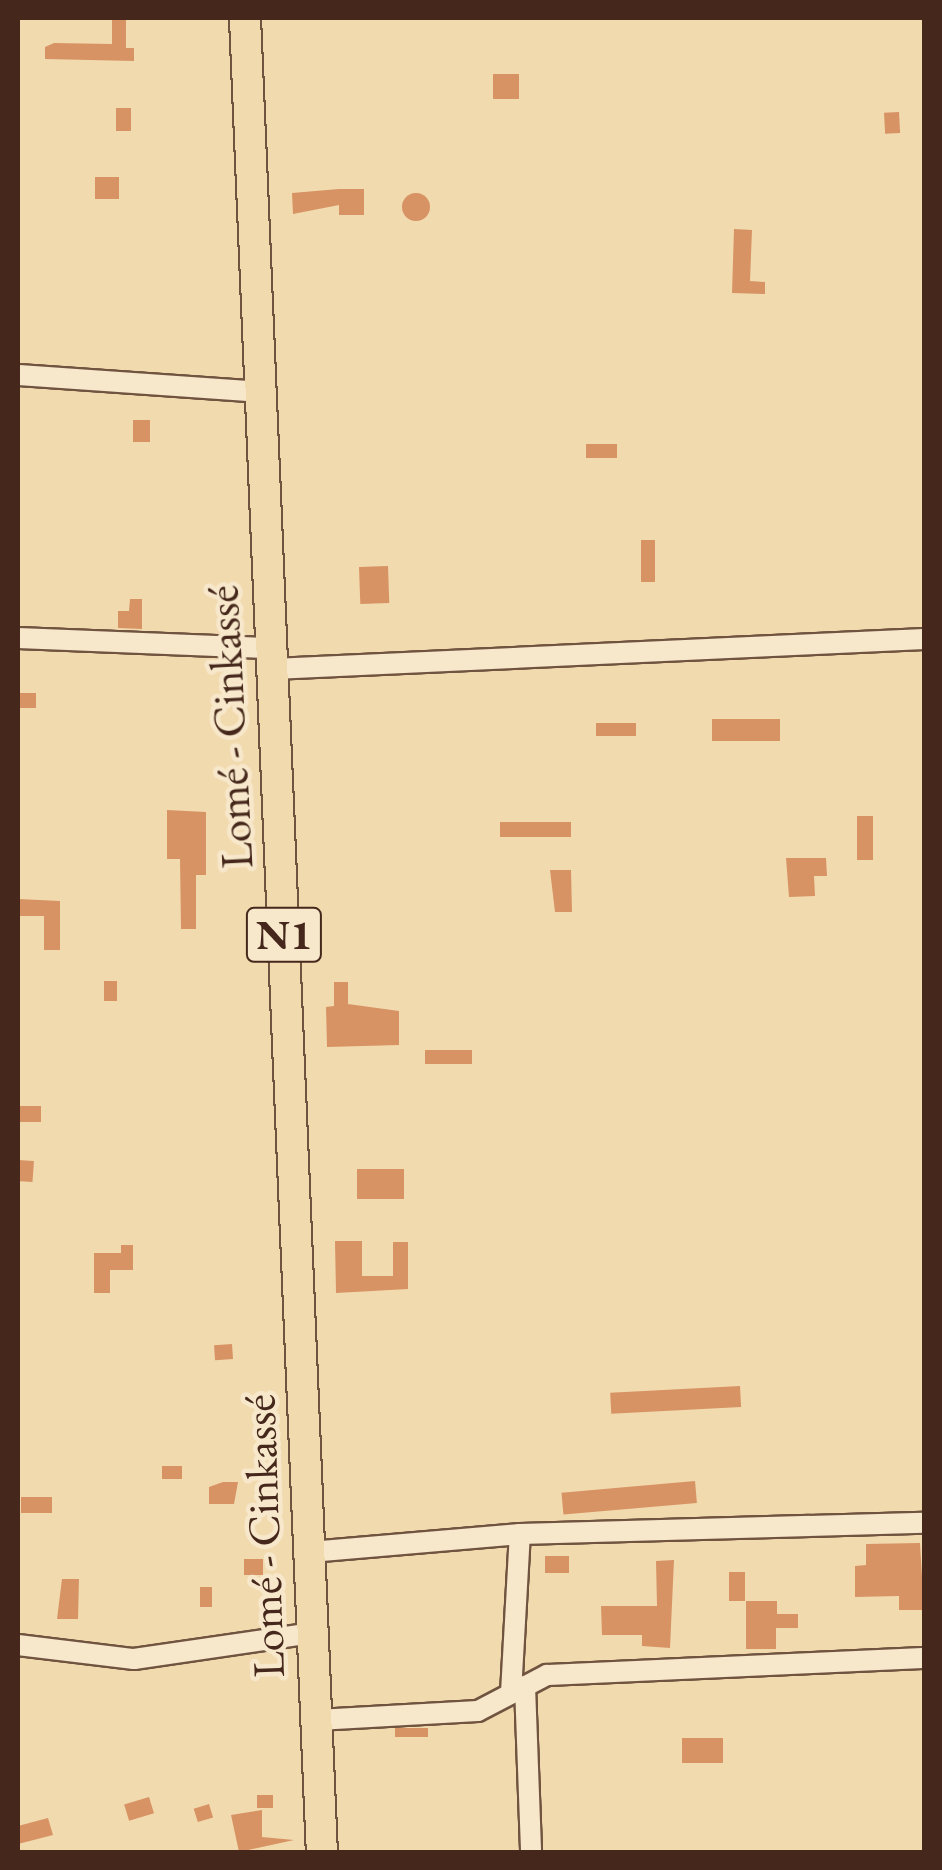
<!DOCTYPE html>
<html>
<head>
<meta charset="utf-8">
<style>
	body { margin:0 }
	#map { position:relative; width:942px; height:1870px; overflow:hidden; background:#f2daaf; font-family:"EB Garamond",serif }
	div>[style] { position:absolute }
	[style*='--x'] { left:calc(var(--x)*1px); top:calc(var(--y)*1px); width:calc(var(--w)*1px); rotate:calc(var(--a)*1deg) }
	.building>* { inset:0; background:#d79364; transform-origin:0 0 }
	.round { border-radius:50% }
	.roads { filter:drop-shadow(2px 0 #705440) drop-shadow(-2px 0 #705440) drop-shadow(0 2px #705440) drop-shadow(0 -2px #705440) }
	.minor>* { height:20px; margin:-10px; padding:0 10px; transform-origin:10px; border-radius:10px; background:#f7e7cb }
	.highway>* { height:30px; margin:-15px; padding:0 15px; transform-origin:15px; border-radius:15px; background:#f2daaf }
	span { translate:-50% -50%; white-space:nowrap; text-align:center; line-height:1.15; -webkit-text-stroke:9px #f7e7cb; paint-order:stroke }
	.shield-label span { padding:2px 8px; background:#f7e7cb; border:2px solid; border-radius:8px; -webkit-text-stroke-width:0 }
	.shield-label { font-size:42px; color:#45281b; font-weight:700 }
	.street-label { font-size:45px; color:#45281b }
	.frame { position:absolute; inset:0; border:20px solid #45281b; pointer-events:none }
</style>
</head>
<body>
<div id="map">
	<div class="building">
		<i style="clip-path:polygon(112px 18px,126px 18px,126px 48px,134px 48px,134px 61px,45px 59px,45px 47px,54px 43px,112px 44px)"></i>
		<i style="left:493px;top:74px;width:26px;height:25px"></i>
		<i style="left:116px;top:108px;width:15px;height:23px"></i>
		<i style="left:899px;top:112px;width:21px;height:15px;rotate:87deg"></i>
		<i style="left:119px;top:177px;width:22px;height:24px;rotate:90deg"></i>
		<i style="clip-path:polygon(339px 189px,364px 189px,364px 215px,339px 215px,339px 205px,293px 214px,292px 193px)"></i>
		<i class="round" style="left:402px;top:193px;width:28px;height:28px"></i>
		<i style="clip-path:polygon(734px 229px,752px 230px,750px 281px,765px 282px,765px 294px,732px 293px)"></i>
		<i style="left:133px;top:420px;width:17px;height:22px"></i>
		<i style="left:617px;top:444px;width:14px;height:31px;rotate:90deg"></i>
		<i style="left:641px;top:540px;width:14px;height:42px"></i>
		<i style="left:388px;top:566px;width:37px;height:29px;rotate:88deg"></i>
		<i style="clip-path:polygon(130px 599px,142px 599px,142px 629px,118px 628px,118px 611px,129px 611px)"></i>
		<i style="left:18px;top:693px;width:18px;height:15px"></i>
		<i style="left:712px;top:719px;width:68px;height:22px"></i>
		<i style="left:636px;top:723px;width:13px;height:40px;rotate:90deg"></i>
		<i style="clip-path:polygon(167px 810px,206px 812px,206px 875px,196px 875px,196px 929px,181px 929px,180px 859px,167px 859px)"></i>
		<i style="left:857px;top:816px;width:16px;height:44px"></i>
		<i style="left:571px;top:822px;width:15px;height:71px;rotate:90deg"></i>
		<i style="clip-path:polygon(786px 858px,826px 858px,827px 876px,814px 876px,815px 896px,789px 897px)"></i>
		<i style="clip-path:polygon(550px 870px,571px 870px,572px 912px,555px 912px)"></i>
		<i style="clip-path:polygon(18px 899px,60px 901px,60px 950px,44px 950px,44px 916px,18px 916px)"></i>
		<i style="left:104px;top:981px;width:13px;height:20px"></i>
		<i style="clip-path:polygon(334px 982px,348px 982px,348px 1004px,399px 1011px,399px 1045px,327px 1047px,326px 1007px,334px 1006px)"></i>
		<i style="left:472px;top:1050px;width:14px;height:47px;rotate:90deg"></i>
		<i style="left:18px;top:1106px;width:23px;height:16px"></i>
		<i style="left:18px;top:1160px;width:16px;height:21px;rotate:4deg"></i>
		<i style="left:357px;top:1169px;width:47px;height:30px"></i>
		<i style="clip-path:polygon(335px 1241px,362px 1241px,362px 1276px,393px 1276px,393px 1242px,408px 1242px,408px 1289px,336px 1293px)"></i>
		<i style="clip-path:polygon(121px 1245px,133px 1245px,133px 1270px,110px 1270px,110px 1293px,94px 1293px,94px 1253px,121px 1253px)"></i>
		<i style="left:232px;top:1344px;width:15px;height:18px;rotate:86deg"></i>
		<i style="left:740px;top:1386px;width:21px;height:130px;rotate:87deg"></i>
		<i style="left:162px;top:1466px;width:20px;height:13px"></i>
		<i style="left:695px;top:1481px;width:22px;height:134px;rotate:85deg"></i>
		<i style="clip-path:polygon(223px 1482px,238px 1482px,234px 1504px,209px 1504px,209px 1487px)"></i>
		<i style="left:21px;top:1497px;width:31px;height:16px"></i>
		<i style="clip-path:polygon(920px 1543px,924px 1610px,899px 1610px,899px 1596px,855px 1597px,855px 1566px,866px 1565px,866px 1544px)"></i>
		<i style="left:545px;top:1556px;width:24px;height:17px"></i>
		<i style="left:244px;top:1559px;width:19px;height:16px"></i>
		<i style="clip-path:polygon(674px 1560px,670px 1648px,642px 1646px,642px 1635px,602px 1635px,601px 1606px,657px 1606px,656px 1561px)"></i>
		<i style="left:729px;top:1572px;width:16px;height:29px"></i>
		<i style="clip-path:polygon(62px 1579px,79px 1579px,78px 1619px,57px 1619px)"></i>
		<i style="left:200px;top:1587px;width:12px;height:20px"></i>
		<i style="clip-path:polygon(746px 1601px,777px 1601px,777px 1614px,798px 1614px,798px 1628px,776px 1628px,776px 1649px,746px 1649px)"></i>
		<i style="left:428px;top:1728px;width:9px;height:33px;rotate:90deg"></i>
		<i style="left:723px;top:1738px;width:25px;height:41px;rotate:90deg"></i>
		<i style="left:257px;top:1795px;width:16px;height:13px"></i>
		<i style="left:149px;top:1797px;width:17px;height:26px;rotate:73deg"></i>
		<i style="left:209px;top:1804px;width:14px;height:16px;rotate:73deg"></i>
		<i style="clip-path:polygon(262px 1810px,262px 1837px,294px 1840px,239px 1852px,231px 1815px)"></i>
		<i style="clip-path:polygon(48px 1818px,53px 1835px,18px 1844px,18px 1826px)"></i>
	</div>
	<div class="roads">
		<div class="minor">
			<i style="--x:18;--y:375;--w:242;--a:4"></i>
			<i style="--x:18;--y:638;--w:254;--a:2.3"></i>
			<i style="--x:273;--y:669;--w:652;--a:-2.64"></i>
			<i style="--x:310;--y:1552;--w:211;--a:-4.9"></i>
			<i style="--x:520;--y:1534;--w:404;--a:-1.6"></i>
			<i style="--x:18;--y:1645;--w:117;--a:6.9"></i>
			<i style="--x:134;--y:1659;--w:181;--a:-8.3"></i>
			<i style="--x:525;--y:1686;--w:166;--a:87.9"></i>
			<i style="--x:511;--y:1693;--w:159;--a:-86.8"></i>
			<i style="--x:317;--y:1720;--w:161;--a:-3.2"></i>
			<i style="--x:478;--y:1711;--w:78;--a:-27.6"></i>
			<i style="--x:547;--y:1675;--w:377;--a:-2.6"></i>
		</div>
		<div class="highway">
			<i style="--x:245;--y:18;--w:1836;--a:87.6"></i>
		</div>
	</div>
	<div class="shield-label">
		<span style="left:284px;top:935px">N1</span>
	</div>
	<div class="street-label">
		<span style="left:230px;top:727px;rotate:-93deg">Lomé - Cinkassé</span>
		<span style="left:264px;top:1536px;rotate:-92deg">Lomé - Cinkassé</span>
	</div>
	<div class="frame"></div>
</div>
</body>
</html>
